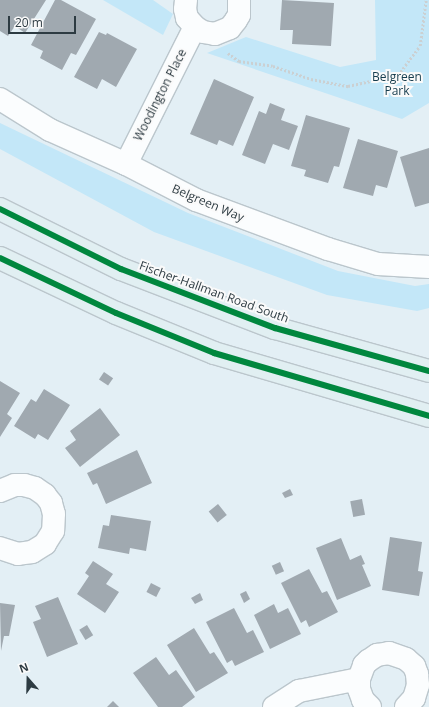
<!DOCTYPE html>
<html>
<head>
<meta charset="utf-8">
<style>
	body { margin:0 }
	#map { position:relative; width:429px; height:707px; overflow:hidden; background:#e3eff5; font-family:"Open Sans",sans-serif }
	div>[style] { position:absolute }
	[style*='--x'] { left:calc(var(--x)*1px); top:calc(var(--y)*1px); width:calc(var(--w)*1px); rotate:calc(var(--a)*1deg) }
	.green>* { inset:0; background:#c3e7f8 }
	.building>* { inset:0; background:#a0a9b0; transform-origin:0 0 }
	.path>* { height:2.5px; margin-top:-1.25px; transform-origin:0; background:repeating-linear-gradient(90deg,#cbd0d2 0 2px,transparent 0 4px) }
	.roads { filter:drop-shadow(1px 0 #bbc6cc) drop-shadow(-1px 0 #bbc6cc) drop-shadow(0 1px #bbc6cc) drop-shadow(0 -1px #bbc6cc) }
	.minor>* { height:22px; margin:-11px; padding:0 11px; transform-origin:11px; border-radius:11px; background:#fbfdfe }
	.major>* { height:22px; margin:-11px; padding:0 11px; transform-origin:11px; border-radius:11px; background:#e1eff2 }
	.cycleway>* { height:6px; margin:-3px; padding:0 3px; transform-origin:3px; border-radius:3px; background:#00873e }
	span { translate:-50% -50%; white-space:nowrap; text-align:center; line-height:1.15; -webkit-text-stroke:4px #fafafa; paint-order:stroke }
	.park-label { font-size:12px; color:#163d4e }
	.street-label { font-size:12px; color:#2d3b42 }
	.north { position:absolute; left:8px; top:659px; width:40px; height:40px; -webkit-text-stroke:3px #fafafa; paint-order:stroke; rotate:340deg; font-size:11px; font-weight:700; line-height:16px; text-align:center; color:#2d3b42 }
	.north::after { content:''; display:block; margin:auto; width:14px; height:18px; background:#2d3b42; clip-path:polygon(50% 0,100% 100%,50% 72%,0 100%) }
	.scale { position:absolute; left:8px; top:16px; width:68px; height:18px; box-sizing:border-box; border:2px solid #2d3b42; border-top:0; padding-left:5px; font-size:12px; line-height:14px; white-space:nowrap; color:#2d3b42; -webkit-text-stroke:3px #fafafa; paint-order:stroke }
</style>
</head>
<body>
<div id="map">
	<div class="green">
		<i style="clip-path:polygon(103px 0,153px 0,173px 14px,163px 35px)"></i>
		<i style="clip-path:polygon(375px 0,429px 0,429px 103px,402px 119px,207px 53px,246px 37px,340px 67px,376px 60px)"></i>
		<i style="clip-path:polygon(0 123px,188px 213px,338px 271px,415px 286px,429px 284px,429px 308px,417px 311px,327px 295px,154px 232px,0 149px)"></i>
	</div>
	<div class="building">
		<i style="clip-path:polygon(0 0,46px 0,25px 33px,15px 26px,8px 36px,0 31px)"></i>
		<i style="clip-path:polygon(55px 0,61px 0,96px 19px,76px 55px,71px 53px,62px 70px,40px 58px,43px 51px,31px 45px)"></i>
		<i style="clip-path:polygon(282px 0,334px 3px,331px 46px,292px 44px,293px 30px,280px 30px)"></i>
		<i style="clip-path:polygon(99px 32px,106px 35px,107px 33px,137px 49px,116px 87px,102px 79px,97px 89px,74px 77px)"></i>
		<i style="clip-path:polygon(214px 79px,254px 97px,233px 146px,219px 140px,217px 145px,190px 134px)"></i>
		<i style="clip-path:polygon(270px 103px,285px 109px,281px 120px,298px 126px,289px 150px,273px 144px,265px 164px,242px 155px,259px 111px,266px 114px)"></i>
		<i style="clip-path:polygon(306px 115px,350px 128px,339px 167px,334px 166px,328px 183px,304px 176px,306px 170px,291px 166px)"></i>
		<i style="clip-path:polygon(358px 139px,398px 151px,387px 188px,376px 185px,373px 196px,343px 188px)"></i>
		<i style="clip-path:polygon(429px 148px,429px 203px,415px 207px,400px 157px)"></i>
		<i style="left:104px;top:372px;width:11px;height:9px;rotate:34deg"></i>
		<i style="clip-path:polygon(0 381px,20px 393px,7px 414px,12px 418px,0 437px)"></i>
		<i style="clip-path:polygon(44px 389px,70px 405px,48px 440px,38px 434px,35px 439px,14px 426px,31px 399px,36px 402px)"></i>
		<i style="clip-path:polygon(100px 408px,120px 435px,80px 467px,65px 448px,76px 440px,70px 431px)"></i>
		<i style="clip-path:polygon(137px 450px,152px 483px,106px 504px,97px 483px,93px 485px,87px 473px)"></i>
		<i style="clip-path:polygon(290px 489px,293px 495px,285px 498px,282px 493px)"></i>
		<i style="left:362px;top:499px;width:16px;height:12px;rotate:79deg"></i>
		<i style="left:218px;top:504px;width:14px;height:12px;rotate:51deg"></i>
		<i style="clip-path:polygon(111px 515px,151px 521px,146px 551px,130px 548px,129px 554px,98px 548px,103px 525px,109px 526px)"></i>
		<i style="clip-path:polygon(390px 537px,422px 542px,418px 571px,423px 572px,419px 596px,382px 590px)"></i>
		<i style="clip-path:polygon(341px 538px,350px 560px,361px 555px,365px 564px,362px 565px,371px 586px,337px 600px,316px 548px)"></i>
		<i style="clip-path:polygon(93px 561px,113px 574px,106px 584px,119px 592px,105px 613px,77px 594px,89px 576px,85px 573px)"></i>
		<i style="left:280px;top:562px;width:10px;height:9px;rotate:66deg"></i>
		<i style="clip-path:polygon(309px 569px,322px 593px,327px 591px,338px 612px,309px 627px,306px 620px,301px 623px,281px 583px)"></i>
		<i style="left:151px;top:583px;width:11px;height:10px;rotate:27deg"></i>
		<i style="clip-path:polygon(246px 591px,250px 599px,244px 603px,240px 594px)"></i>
		<i style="clip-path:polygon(200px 593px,203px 600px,195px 604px,191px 598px)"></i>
		<i style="clip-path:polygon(58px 597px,78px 644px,47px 657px,33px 622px,41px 619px,35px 606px)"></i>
		<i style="clip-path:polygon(0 603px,15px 605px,9px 636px,4px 636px,1px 651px)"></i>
		<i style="clip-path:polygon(274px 604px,278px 613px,288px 608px,301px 634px,270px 649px,254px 615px)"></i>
		<i style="clip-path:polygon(234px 608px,247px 633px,253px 630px,264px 652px,235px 666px,232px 660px,227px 663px,206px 622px)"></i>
		<i style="left:87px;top:625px;width:12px;height:9px;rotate:59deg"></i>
		<i style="clip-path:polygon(194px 628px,210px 654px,214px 652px,228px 673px,196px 692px,167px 645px)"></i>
		<i style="clip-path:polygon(156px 657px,169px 675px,176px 670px,195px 697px,182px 707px,158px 707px,133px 673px)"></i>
		<i style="clip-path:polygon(113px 701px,119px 707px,107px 707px)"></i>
	</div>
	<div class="path">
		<i style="--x:228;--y:53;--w:14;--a:36"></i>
		<i style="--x:239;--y:61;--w:34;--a:8"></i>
		<i style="--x:273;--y:66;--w:40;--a:18.9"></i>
		<i style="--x:311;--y:79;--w:38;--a:11"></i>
		<i style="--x:348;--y:86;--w:51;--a:-12.4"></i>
		<i style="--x:398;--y:75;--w:36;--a:-53"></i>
		<i style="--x:420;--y:46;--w:46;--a:-82.6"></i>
	</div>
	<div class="roads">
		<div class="minor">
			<i style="--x:186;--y:0;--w:9;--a:96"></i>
			<i style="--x:185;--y:9;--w:9;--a:77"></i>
			<i style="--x:187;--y:18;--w:12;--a:48"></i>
			<i style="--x:195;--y:27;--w:9;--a:32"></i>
			<i style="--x:203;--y:32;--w:12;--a:9"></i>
			<i style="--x:215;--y:34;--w:16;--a:-22"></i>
			<i style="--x:230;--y:28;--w:10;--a:-53"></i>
			<i style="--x:236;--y:20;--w:6;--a:-59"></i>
			<i style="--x:239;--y:15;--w:15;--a:-90"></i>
			<i style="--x:0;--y:99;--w:59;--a:31.8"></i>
			<i style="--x:50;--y:130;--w:83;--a:24.1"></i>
			<i style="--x:126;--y:164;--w:79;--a:27.2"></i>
			<i style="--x:196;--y:200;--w:141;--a:20.4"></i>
			<i style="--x:328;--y:249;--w:52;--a:16.7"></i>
			<i style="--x:378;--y:264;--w:51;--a:3.4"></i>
			<i style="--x:126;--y:164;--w:153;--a:-63.3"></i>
			<i style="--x:0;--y:491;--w:16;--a:-22"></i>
			<i style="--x:15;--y:485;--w:9;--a:0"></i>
			<i style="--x:24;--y:485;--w:11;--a:15"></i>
			<i style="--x:35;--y:488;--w:12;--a:35"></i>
			<i style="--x:45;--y:495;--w:10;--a:53"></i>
			<i style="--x:51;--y:503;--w:11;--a:75"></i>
			<i style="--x:54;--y:514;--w:17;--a:93"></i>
			<i style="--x:53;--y:531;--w:15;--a:122"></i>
			<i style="--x:45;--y:544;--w:15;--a:148"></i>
			<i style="--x:32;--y:552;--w:14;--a:172"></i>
			<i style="--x:18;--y:554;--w:19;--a:-162"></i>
			<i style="--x:274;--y:707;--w:30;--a:-33"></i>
			<i style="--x:299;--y:691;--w:61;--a:-11.3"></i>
			<i style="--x:370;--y:707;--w:10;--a:-135"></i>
			<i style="--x:363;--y:700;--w:12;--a:-110"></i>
			<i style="--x:359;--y:689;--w:10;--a:-90"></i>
			<i style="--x:359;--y:679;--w:15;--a:-70"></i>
			<i style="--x:364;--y:665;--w:6;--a:-45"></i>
			<i style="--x:368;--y:661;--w:11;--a:-34"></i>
			<i style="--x:377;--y:655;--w:12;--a:-9"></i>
			<i style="--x:389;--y:653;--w:18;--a:19"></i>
			<i style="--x:406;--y:659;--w:11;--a:41"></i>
			<i style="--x:414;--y:666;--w:9;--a:69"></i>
			<i style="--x:417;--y:674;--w:11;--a:85"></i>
			<i style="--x:418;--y:685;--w:14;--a:107"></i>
			<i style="--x:414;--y:698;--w:12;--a:132"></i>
		</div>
		<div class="major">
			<i style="--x:0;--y:209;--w:135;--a:26.4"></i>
			<i style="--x:121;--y:269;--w:165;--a:21"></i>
			<i style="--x:275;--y:328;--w:160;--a:15.6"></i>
			<i style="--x:0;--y:258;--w:128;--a:25.4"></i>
			<i style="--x:116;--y:313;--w:106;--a:22.2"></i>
			<i style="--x:214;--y:353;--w:224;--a:16.3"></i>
		</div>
	</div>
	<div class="cycleway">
		<i style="--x:0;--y:209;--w:135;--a:26.4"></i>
		<i style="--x:121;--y:269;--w:165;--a:21"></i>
		<i style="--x:275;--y:328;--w:160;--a:15.6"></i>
		<i style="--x:0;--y:258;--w:128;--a:25.4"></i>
		<i style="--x:116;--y:313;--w:106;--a:22.2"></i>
		<i style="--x:214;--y:353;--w:224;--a:16.3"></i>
	</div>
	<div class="park-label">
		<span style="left:397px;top:84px">Belgreen<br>Park</span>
	</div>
	<div class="street-label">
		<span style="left:160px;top:95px;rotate:-63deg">Woodington Place</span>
		<span style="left:208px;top:203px;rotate:23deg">Belgreen Way</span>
		<span style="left:214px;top:292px;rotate:20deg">Fischer-Hallman Road South</span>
	</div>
	<div class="north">N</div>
	<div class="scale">20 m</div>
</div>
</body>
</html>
